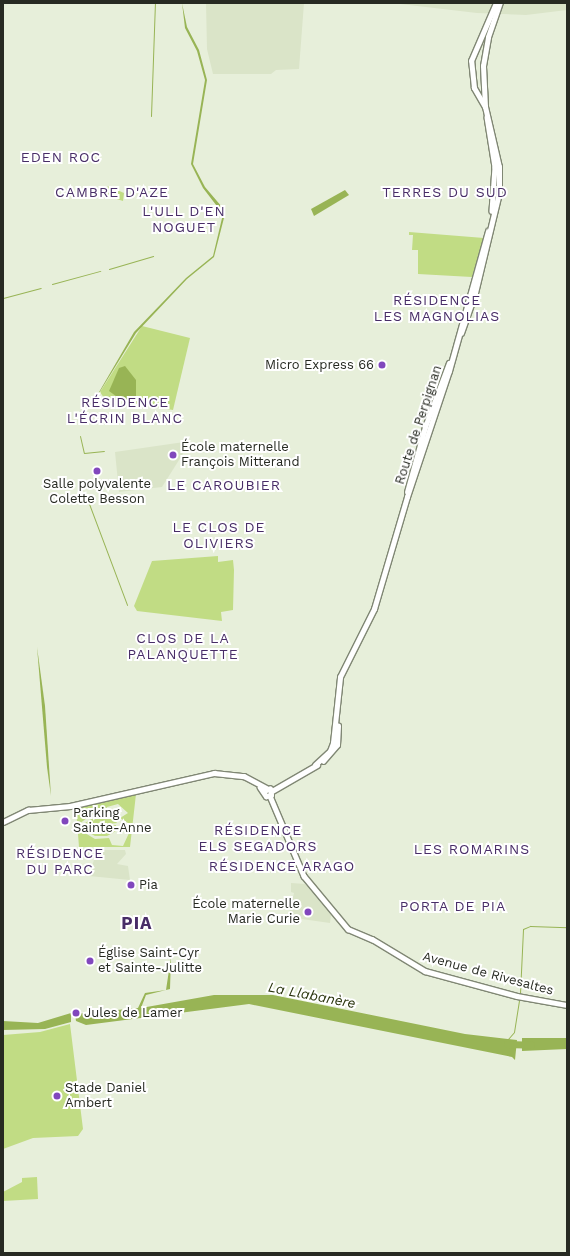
<!DOCTYPE html>
<html>
<head>
<meta charset="utf-8">
<style>
	body { margin:0 }
	#map { position:relative; width:570px; height:1256px; overflow:hidden; background:#e7efda; font-family:"Work Sans",sans-serif }
	div>[style] { position:absolute }
	[style*='--x'] { left:calc(var(--x)*1px); top:calc(var(--y)*1px); width:calc(var(--w)*1px); rotate:calc(var(--a)*1deg) }
	.built>* { inset:0; background:#dae4c8 }
	.green>* { inset:0; background:#c1dc84 }
	.water>* { inset:0; background:#98b455 }
	.stream>* { height:1px; margin:-0.5px; padding:0 0.5px; transform-origin:0.5px; border-radius:0.5px; background:#98b455 }
	.river>* { height:7px; margin:-3.5px; padding:0 3.5px; transform-origin:3.5px; border-radius:3.5px; background:#98b455 }
	.roads { filter:drop-shadow(1px 0 #808774) drop-shadow(-1px 0 #808774) drop-shadow(0 1px #808774) drop-shadow(0 -1px #808774) }
	.secondary>* { height:4.5px; margin:-2.25px; padding:0 2.25px; transform-origin:2.25px; border-radius:2.25px; background:#fff }
	.dots>* { width:11px; height:11px; translate:-50% -50%; box-sizing:border-box; border:2px solid #fff; border-radius:50% }
	span { translate:-50% -50%; white-space:nowrap; text-align:center; line-height:1.15; -webkit-text-stroke:4px #fff; paint-order:stroke }
	.poi-label { font-size:13px; color:#272a22 }
	.right { translate:-100% -50%; text-align:right }
	.left { translate:0 -50%; text-align:left }
	.street-label { font-size:13px; color:#272a22 }
	.neighbourhood-label { font-size:14px; color:#482d67; letter-spacing:1px }
	.water-label { font-size:14px; color:#29340c; font-style:italic }
	.district-label { font-size:17px; color:#482d67; font-weight:700; letter-spacing:1px }
	.frame { position:absolute; inset:0; border:4px solid #272a22; pointer-events:none }
</style>
</head>
<body>
<div id="map">
	<div class="built">
		<i style="clip-path:polygon(206px 3px,304px 3px,299px 69px,276px 70px,271px 74px,213px 74px,207px 49px)"></i>
		<i style="clip-path:polygon(392px 3px,567px 3px,567px 10px,526px 15px,477px 13px)"></i>
		<i style="clip-path:polygon(191px 441px,162px 487px,119px 492px,115px 452px)"></i>
		<i style="clip-path:polygon(97px 850px,125px 850px,126px 854px,117px 864px,128px 866px,130px 880px,89px 876px)"></i>
		<i style="clip-path:polygon(291px 883px,305px 884px,331px 915px,330px 923px,288px 917px,294px 893px,291px 892px)"></i>
	</div>
	<div class="green">
		<i style="clip-path:polygon(108px 186px,124px 193px,123px 201px,104px 195px)"></i>
		<i style="clip-path:polygon(409px 232px,484px 238px,472px 277px,418px 274px,418px 250px,412px 250px,413px 235px,409px 235px)"></i>
		<i style="clip-path:polygon(142px 326px,190px 338px,173px 410px,104px 398px,100px 392px)"></i>
		<i style="clip-path:polygon(218px 556px,218px 562px,233px 560px,234px 570px,233px 610px,221px 612px,222px 621px,137px 611px,134px 606px,152px 561px)"></i>
		<i style="clip-path:polygon(evenodd,136px 794px,130px 847px,79px 847px,76px 808px,136px 794px,118px 804px,128px 813px,120px 818px,128px 823px,120px 829px,129px 833px,123px 846px,112px 845px,109px 838px,95px 839px,80px 830px,79px 824px,91px 815px,105px 812px,107px 807px,118px 804px)"></i>
		<i style="clip-path:polygon(100px 814px,112px 816px,117px 823px,88px 826px,85px 823px)"></i>
		<i style="clip-path:polygon(116px 825px,116px 831px,107px 836px,95px 836px,86px 831px,88px 828px)"></i>
		<i style="clip-path:polygon(70px 1024px,83px 1129px,78px 1136px,33px 1138px,3px 1149px,3px 1035px,40px 1032px)"></i>
		<i style="clip-path:polygon(37px 1177px,38px 1199px,3px 1201px,3px 1192px,22px 1182px,22px 1178px)"></i>
	</div>
	<div class="water">
		<i style="clip-path:polygon(182px 3px,187px 27px,199px 50px,207px 80px,193px 164px,205px 187px,222px 207px,225px 214px,214px 257px,187px 279px,136px 333px,88px 411px,134px 332px,186px 278px,213px 256px,223px 214px,203px 188px,191px 164px,205px 80px,197px 51px,185px 28px)"></i>
		<i style="clip-path:polygon(345px 190px,349px 195px,314px 216px,311px 209px)"></i>
		<i style="clip-path:polygon(125px 366px,136px 380px,136px 401px,120px 399px,109px 391px,119px 368px)"></i>
		<i style="clip-path:polygon(37px 647px,45px 706px,51px 796px,47px 767px)"></i>
		<i style="clip-path:polygon(171px 957px,170px 989px,146px 995px,141px 1008px,214px 995px,273px 995px,465px 1034px,517px 1040px,515px 1060px,512px 1057px,249px 1004px,86px 1025px,76px 1021px,75px 1014px,138px 1008px,145px 993px,166px 990px)"></i>
		<i style="clip-path:polygon(71px 1013px,71px 1022px,45px 1029px,3px 1030px,3px 1021px,38px 1023px)"></i>
		<i style="clip-path:polygon(522px 1038px,567px 1038px,567px 1049px,522px 1051px)"></i>
	</div>
	<div class="stream">
		<i style="--x:151;--y:116;--w:113;--a:-88"></i>
		<i style="--x:109;--y:269;--w:46;--a:-16.5"></i>
		<i style="--x:52;--y:284;--w:50;--a:-15.2"></i>
		<i style="--x:3;--y:298;--w:39;--a:-15"></i>
		<i style="--x:81;--y:420;--w:4;--a:-45"></i>
		<i style="--x:80;--y:436;--w:17;--a:77"></i>
		<i style="--x:84;--y:453;--w:20;--a:-6"></i>
		<i style="--x:88;--y:501;--w:111;--a:69.4"></i>
		<i style="--x:520;--y:993;--w:64;--a:-87.3"></i>
		<i style="--x:523;--y:929;--w:8;--a:-23"></i>
		<i style="--x:530;--y:926;--w:37;--a:2"></i>
		<i style="--x:508;--y:1039;--w:9;--a:-49"></i>
		<i style="--x:514;--y:1032;--w:33;--a:-81"></i>
	</div>
	<div class="river">
		<i style="--x:507;--y:1044;--w:24;--a:2"></i>
	</div>
	<div class="roads">
		<div class="secondary">
			<i style="--x:485;--y:107;--w:22;--a:-120"></i>
			<i style="--x:474;--y:88;--w:27;--a:-96"></i>
			<i style="--x:471;--y:61;--w:63;--a:-66.7"></i>
			<i style="--x:487;--y:117;--w:51;--a:80.9"></i>
			<i style="--x:495;--y:167;--w:44;--a:93.9"></i>
			<i style="--x:461;--y:333;--w:42;--a:-70.7"></i>
			<i style="--x:475;--y:293;--w:103;--a:-76.5"></i>
			<i style="--x:499;--y:193;--w:26;--a:-90"></i>
			<i style="--x:499;--y:167;--w:62;--a:-103.1"></i>
			<i style="--x:485;--y:107;--w:41;--a:-92.8"></i>
			<i style="--x:483;--y:66;--w:29;--a:-80"></i>
			<i style="--x:488;--y:37;--w:36;--a:-71"></i>
			<i style="--x:407;--y:492;--w:67;--a:-74.5"></i>
			<i style="--x:425;--y:427;--w:68;--a:-69.4"></i>
			<i style="--x:323;--y:761;--w:21;--a:-49"></i>
			<i style="--x:337;--y:745;--w:19;--a:-87"></i>
			<i style="--x:315;--y:765;--w:21;--a:-43"></i>
			<i style="--x:330;--y:751;--w:9;--a:-69"></i>
			<i style="--x:333;--y:743;--w:66;--a:-83.9"></i>
			<i style="--x:340;--y:677;--w:76;--a:-63.4"></i>
			<i style="--x:374;--y:609;--w:117;--a:-73.6"></i>
			<i style="--x:407;--y:497;--w:133;--a:-71.6"></i>
			<i style="--x:449;--y:371;--w:145;--a:-74.4"></i>
			<i style="--x:260;--y:787;--w:11;--a:56"></i>
			<i style="--x:266;--y:796;--w:5;--a:-11"></i>
			<i style="--x:271;--y:795;--w:6;--a:-99"></i>
			<i style="--x:270;--y:789;--w:5;--a:158"></i>
			<i style="--x:272;--y:791;--w:52;--a:-30"></i>
			<i style="--x:270;--y:796;--w:87;--a:67"></i>
			<i style="--x:304;--y:876;--w:69;--a:50.3"></i>
			<i style="--x:348;--y:929;--w:26;--a:23"></i>
			<i style="--x:372;--y:939;--w:62;--a:31.1"></i>
			<i style="--x:425;--y:971;--w:95;--a:15.2"></i>
			<i style="--x:517;--y:996;--w:51;--a:10.2"></i>
			<i style="--x:3;--y:822;--w:28;--a:-26"></i>
			<i style="--x:28;--y:810;--w:42;--a:-5.4"></i>
			<i style="--x:70;--y:806;--w:148;--a:-12.9"></i>
			<i style="--x:214;--y:773;--w:30;--a:6"></i>
			<i style="--x:244;--y:776;--w:27;--a:28"></i>
		</div>
	</div>
	<div class="dots">
		<i style="left:382px;top:365px;background:#8147bd"></i>
		<i style="left:173px;top:455px;background:#8147bd"></i>
		<i style="left:97px;top:471px;background:#8147bd"></i>
		<i style="left:65px;top:821px;background:#8147bd"></i>
		<i style="left:131px;top:885px;background:#8147bd"></i>
		<i style="left:308px;top:912px;background:#8147bd"></i>
		<i style="left:90px;top:961px;background:#8147bd"></i>
		<i style="left:76px;top:1013px;background:#8147bd"></i>
		<i style="left:57px;top:1096px;background:#8147bd"></i>
	</div>
	<div class="poi-label">
		<span class="right" style="left:374px;top:365px">Micro Express 66</span>
		<span class="left" style="left:181px;top:455px">École maternelle<br>François Mitterand</span>
		<span style="left:97px;top:492px">Salle polyvalente<br>Colette Besson</span>
		<span class="left" style="left:73px;top:821px">Parking<br>Sainte-Anne</span>
		<span class="left" style="left:139px;top:885px">Pia</span>
		<span class="right" style="left:300px;top:912px">École maternelle<br>Marie Curie</span>
		<span class="left" style="left:98px;top:961px">Église Saint-Cyr<br>et Sainte-Julitte</span>
		<span class="left" style="left:84px;top:1013px">Jules de Lamer</span>
		<span class="left" style="left:65px;top:1096px">Stade Daniel<br>Ambert</span>
	</div>
	<div class="street-label">
		<span style="left:419px;top:425px;rotate:-72deg">Route de Perpignan</span>
		<span style="left:488px;top:974px;rotate:15deg">Avenue de Rivesaltes</span>
	</div>
	<div class="neighbourhood-label">
		<span style="left:61px;top:157px">EDEN ROC</span>
		<span style="left:112px;top:192px">CAMBRE D'AZE</span>
		<span style="left:445px;top:192px">TERRES DU SUD</span>
		<span style="left:184px;top:219px">L'ULL D'EN<br>NOGUET</span>
		<span style="left:437px;top:308px">RÉSIDENCE<br>LES MAGNOLIAS</span>
		<span style="left:125px;top:410px">RÉSIDENCE<br>L'ÉCRIN BLANC</span>
		<span style="left:224px;top:485px">LE CAROUBIER</span>
		<span style="left:219px;top:535px">LE CLOS DE<br>OLIVIERS</span>
		<span style="left:183px;top:646px">CLOS DE LA<br>PALANQUETTE</span>
		<span style="left:258px;top:838px">RÉSIDENCE<br>ELS SEGADORS</span>
		<span style="left:472px;top:849px">LES ROMARINS</span>
		<span style="left:60px;top:861px">RÉSIDENCE<br>DU PARC</span>
		<span style="left:282px;top:866px">RÉSIDENCE ARAGO</span>
		<span style="left:453px;top:906px">PORTA DE PIA</span>
	</div>
	<div class="water-label">
		<span style="left:312px;top:995px;rotate:11deg">La Llabanère</span>
	</div>
	<div class="district-label">
		<span style="left:137px;top:924px">PIA</span>
	</div>
	<div class="frame"></div>
</div>
</body>
</html>
